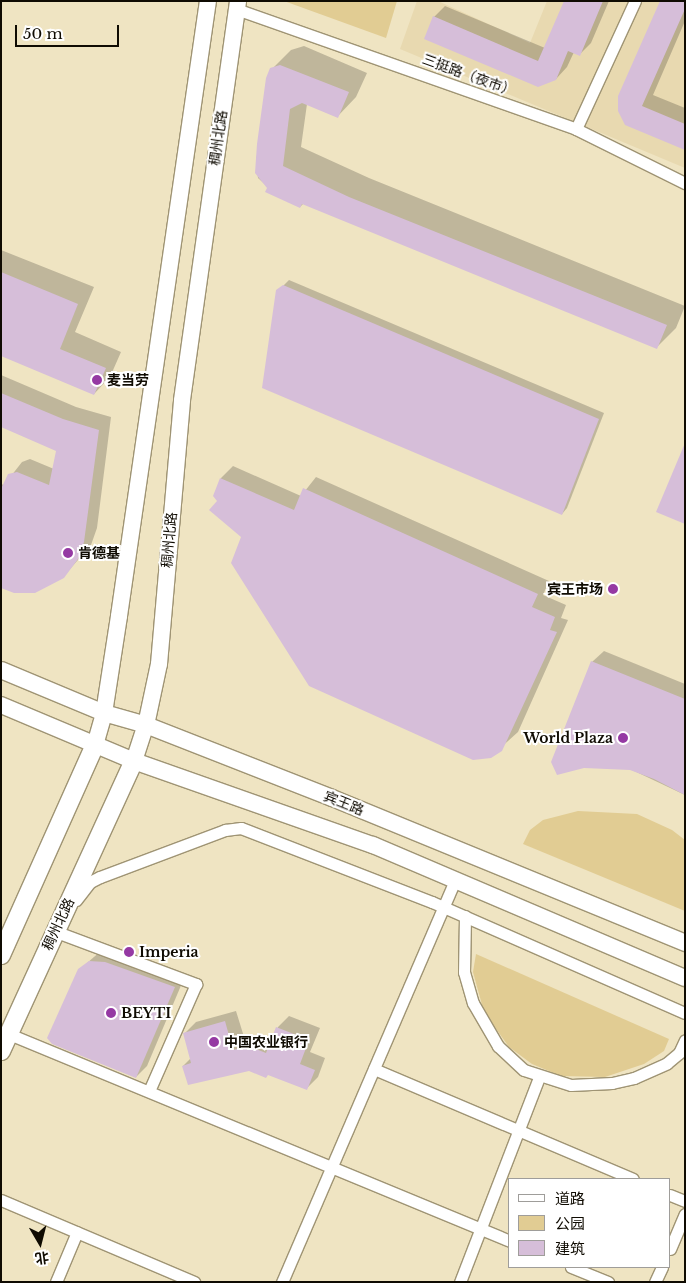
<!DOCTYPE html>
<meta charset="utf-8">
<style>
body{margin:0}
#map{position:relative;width:686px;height:1283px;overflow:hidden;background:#efe4c2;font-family:"Libre Baskerville","Noto Sans SC",serif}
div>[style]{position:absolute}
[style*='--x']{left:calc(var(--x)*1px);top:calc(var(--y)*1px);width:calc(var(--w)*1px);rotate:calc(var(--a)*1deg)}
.built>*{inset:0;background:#e8d9b0}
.green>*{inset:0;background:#e1cc93}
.shadow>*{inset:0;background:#0003}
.building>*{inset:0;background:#d6bed9}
.roads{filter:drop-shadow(1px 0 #9f9474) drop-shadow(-1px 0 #9f9474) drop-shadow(0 1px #9f9474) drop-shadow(0 -1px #9f9474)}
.minor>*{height:11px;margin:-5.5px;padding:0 5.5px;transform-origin:5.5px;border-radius:5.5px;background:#fff}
.secondary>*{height:16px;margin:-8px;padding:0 8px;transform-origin:8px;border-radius:8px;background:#fff}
.primary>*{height:18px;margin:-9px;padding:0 9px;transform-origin:9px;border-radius:9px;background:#fff}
.dots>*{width:14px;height:14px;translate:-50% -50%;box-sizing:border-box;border:2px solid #fff;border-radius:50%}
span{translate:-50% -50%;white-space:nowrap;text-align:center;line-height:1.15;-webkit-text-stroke:4px #fff;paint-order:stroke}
.street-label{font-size:14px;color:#0f0b02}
.poi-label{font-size:14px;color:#0f0b02;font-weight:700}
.left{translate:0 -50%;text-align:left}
.right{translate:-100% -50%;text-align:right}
.frame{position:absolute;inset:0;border:2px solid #0f0b02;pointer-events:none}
.legend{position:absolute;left:508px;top:1178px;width:162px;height:90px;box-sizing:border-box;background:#fff;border:1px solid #9f9d9a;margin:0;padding:6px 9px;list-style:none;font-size:15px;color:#0f0b02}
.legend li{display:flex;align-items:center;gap:10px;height:25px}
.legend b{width:25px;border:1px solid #9f9d9a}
.north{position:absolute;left:15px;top:1218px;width:50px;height:50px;-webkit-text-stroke:4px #fff;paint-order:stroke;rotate:172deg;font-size:14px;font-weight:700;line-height:20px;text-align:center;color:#0f0b02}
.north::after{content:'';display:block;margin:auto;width:18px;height:22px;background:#0f0b02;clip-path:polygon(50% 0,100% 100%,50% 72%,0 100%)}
.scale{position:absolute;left:15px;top:25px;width:104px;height:22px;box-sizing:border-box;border:2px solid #0f0b02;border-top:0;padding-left:6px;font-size:15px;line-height:18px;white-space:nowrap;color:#0f0b02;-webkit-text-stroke:4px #fff;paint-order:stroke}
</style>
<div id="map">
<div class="built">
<div style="clip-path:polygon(417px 1px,438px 1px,530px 43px,547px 1px,685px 1px,685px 168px,400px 49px)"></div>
</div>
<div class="green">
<div style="clip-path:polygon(284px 1px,397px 1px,386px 38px)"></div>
<div style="clip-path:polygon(578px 811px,637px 814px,672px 830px,685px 840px,685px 911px,523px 844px,530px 830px,543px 820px)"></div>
<div style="clip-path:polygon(476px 954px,669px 1039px,664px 1051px,644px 1064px,605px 1077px,561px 1076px,532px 1064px,509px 1047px,484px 1012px,473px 972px)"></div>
</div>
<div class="shadow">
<div style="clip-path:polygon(566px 1px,609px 1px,591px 43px,580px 54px,574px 52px,567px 67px,556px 79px,434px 17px,445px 6px,545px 48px)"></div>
<div style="clip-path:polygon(685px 1px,685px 21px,653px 95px,685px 108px,685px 149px,622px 118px)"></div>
<div style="clip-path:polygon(304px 46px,367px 73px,356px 97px,337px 117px,307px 104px,301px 147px,369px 178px,685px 306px,676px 328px,657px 347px,304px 203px,300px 207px,269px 188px,258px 178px,256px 161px,272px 69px,291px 50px)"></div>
<div style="clip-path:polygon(1px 250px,94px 287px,75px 332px,121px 352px,110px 377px,94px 394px,1px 354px)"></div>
<div style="clip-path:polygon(289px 280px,604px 413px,567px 508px,562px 514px,278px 291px)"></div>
<div style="clip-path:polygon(1px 375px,76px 407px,111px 417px,97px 528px,91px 545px,63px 577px,34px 592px,24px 593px,1px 585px,1px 484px,4px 485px,22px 462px,30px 459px,54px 469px,58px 450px,1px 426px)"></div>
<div style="clip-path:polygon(233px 466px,301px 496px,316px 477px,549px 581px,543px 595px,566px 605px,561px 618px,568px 620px,518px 732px,490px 757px,243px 536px,219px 501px,221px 478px)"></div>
<div style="clip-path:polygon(604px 651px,685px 684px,685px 795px,630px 769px,592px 662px)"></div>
<div style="clip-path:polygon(102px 950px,185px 976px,147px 1066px,136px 1077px,79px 970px)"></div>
<div style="clip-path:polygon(236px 1011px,245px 1040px,260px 1035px,272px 1040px,278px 1027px,289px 1016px,320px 1028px,310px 1052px,325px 1058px,318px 1077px,306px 1089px,269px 1074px,249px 1070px,183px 1066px,191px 1058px,185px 1033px,196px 1022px)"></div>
</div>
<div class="building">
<div style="clip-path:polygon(564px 1px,603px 1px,580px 56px,568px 51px,556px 80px,538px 87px,424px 39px,433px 16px,538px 61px)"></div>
<div style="clip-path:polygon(660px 1px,685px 1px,685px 9px,642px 106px,685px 124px,685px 150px,625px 125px,618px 111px,618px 96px)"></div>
<div style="clip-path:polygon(280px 65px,349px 92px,338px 118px,302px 103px,290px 109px,283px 166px,349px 197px,667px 325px,657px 349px,302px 204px,300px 208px,265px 192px,267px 188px,255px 173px,257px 144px,266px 78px,270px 68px)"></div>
<div style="clip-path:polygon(1px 272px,78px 304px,60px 349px,106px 368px,94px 395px,1px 356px)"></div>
<div style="clip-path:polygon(283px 285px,599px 419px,562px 515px,262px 388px,276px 290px)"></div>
<div style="clip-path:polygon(1px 393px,63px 419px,99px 430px,84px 542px,78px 559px,64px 578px,35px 593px,14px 593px,1px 588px,1px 489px,8px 474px,17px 472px,49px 485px,56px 451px,1px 427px)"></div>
<div style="clip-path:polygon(685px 443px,685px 524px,656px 512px)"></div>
<div style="clip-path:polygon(220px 478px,294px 510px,303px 488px,538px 594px,532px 607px,555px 617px,550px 630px,557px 632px,502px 751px,491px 758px,473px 760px,309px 686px,231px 563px,241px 537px,209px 510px,217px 501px,213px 496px)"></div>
<div style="clip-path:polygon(591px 661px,685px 699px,685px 795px,654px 779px,630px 770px,584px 768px,557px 775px,551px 762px)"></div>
<div style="clip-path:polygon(89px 961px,105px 962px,175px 987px,136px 1078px,52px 1044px,47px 1038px,78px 969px)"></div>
<div style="clip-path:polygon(225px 1021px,233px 1050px,248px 1046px,266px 1053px,276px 1027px,309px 1040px,300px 1064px,315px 1070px,307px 1090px,268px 1075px,266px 1078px,249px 1071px,188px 1085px,182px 1066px,191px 1063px,183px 1033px)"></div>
</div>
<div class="roads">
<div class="minor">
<div style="--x:236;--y:9;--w:361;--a:19.4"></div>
<div style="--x:576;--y:129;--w:122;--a:26.4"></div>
<div style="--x:576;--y:129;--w:141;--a:-65.3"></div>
<div style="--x:76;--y:900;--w:23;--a:-52"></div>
<div style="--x:90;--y:882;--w:11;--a:-27"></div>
<div style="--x:100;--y:877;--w:134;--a:-20.6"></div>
<div style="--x:225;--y:830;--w:16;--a:-7"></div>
<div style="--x:241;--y:828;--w:205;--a:21.2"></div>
<div style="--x:432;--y:902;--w:276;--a:23.7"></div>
<div style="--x:465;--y:916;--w:56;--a:91"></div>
<div style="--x:464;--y:972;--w:32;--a:74"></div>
<div style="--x:473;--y:1003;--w:50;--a:59.8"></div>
<div style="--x:498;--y:1046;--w:35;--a:43"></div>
<div style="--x:524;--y:1070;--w:49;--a:17.7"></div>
<div style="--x:571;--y:1085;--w:41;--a:-2.8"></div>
<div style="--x:612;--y:1083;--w:23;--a:-13"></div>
<div style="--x:634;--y:1078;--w:36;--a:-24"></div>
<div style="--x:667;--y:1063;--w:16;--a:-40"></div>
<div style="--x:679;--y:1053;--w:14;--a:-65"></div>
<div style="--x:57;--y:928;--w:4;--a:135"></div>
<div style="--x:54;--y:931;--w:152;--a:20.5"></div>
<div style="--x:196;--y:984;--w:117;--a:113.7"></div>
<div style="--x:9;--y:1034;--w:542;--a:22.45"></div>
<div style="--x:374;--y:1069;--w:281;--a:23"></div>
<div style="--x:670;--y:1195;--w:16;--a:22"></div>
<div style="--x:1;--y:1200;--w:210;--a:23"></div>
<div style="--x:670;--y:1249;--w:38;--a:-67"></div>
<div style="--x:571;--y:1267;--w:40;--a:22"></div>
<div style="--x:56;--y:1282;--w:54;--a:-67.2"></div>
<div style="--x:282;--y:1282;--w:438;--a:-66.7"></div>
<div style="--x:460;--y:1282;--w:220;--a:-68.9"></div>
<div style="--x:655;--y:1282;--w:17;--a:-65"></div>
</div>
<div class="secondary">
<div style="--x:1;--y:670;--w:112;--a:22.7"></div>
<div style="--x:104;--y:713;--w:44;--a:15.9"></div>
<div style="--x:146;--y:725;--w:200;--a:21.4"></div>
<div style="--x:332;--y:798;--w:382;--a:22.3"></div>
<div style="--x:1;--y:705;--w:144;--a:22.8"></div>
<div style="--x:134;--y:761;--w:253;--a:19.4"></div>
<div style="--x:373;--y:845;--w:339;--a:23.1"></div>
<div style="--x:95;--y:745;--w:33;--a:-74"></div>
<div style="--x:104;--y:713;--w:98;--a:-81.2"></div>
<div style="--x:119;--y:616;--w:621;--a:-81.77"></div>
<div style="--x:134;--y:761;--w:38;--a:-72"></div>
<div style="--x:146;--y:725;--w:62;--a:-78"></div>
<div style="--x:159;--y:664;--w:265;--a:-85"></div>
<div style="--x:182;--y:400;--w:403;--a:-82"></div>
</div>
<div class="primary">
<div style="--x:1;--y:955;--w:230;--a:-65.9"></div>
<div style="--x:1;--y:1051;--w:319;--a:-65.4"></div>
</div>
</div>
<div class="dots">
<div style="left:97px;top:380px;background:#9539a3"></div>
<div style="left:68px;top:553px;background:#9539a3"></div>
<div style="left:613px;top:589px;background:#9539a3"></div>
<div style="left:623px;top:738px;background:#9539a3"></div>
<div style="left:129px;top:952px;background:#9539a3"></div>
<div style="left:111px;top:1013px;background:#9539a3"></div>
<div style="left:214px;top:1042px;background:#9539a3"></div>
</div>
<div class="street-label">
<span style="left:469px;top:75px;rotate:20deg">三挺路（夜市）</span>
<span style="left:218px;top:138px;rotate:-82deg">稠州北路</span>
<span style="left:169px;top:540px;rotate:-85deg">稠州北路</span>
<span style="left:344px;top:803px;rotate:22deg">宾王路</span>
<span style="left:58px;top:924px;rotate:-65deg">稠州北路</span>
</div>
<div class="poi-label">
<span class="left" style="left:107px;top:380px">麦当劳</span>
<span class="left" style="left:78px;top:553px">肯德基</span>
<span class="right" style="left:603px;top:589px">宾王市场</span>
<span class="right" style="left:613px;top:738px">World Plaza</span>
<span class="left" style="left:139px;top:952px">Imperia</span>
<span class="left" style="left:121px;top:1013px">BEYTI</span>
<span class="left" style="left:224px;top:1042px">中国农业银行</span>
</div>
<div class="frame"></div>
<ul class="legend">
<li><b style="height:6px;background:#fff"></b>道路</li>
<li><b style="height:14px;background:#e1cc93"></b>公园</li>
<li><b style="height:14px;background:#d6bed9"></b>建筑</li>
</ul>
<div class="north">北</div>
<div class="scale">50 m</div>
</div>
